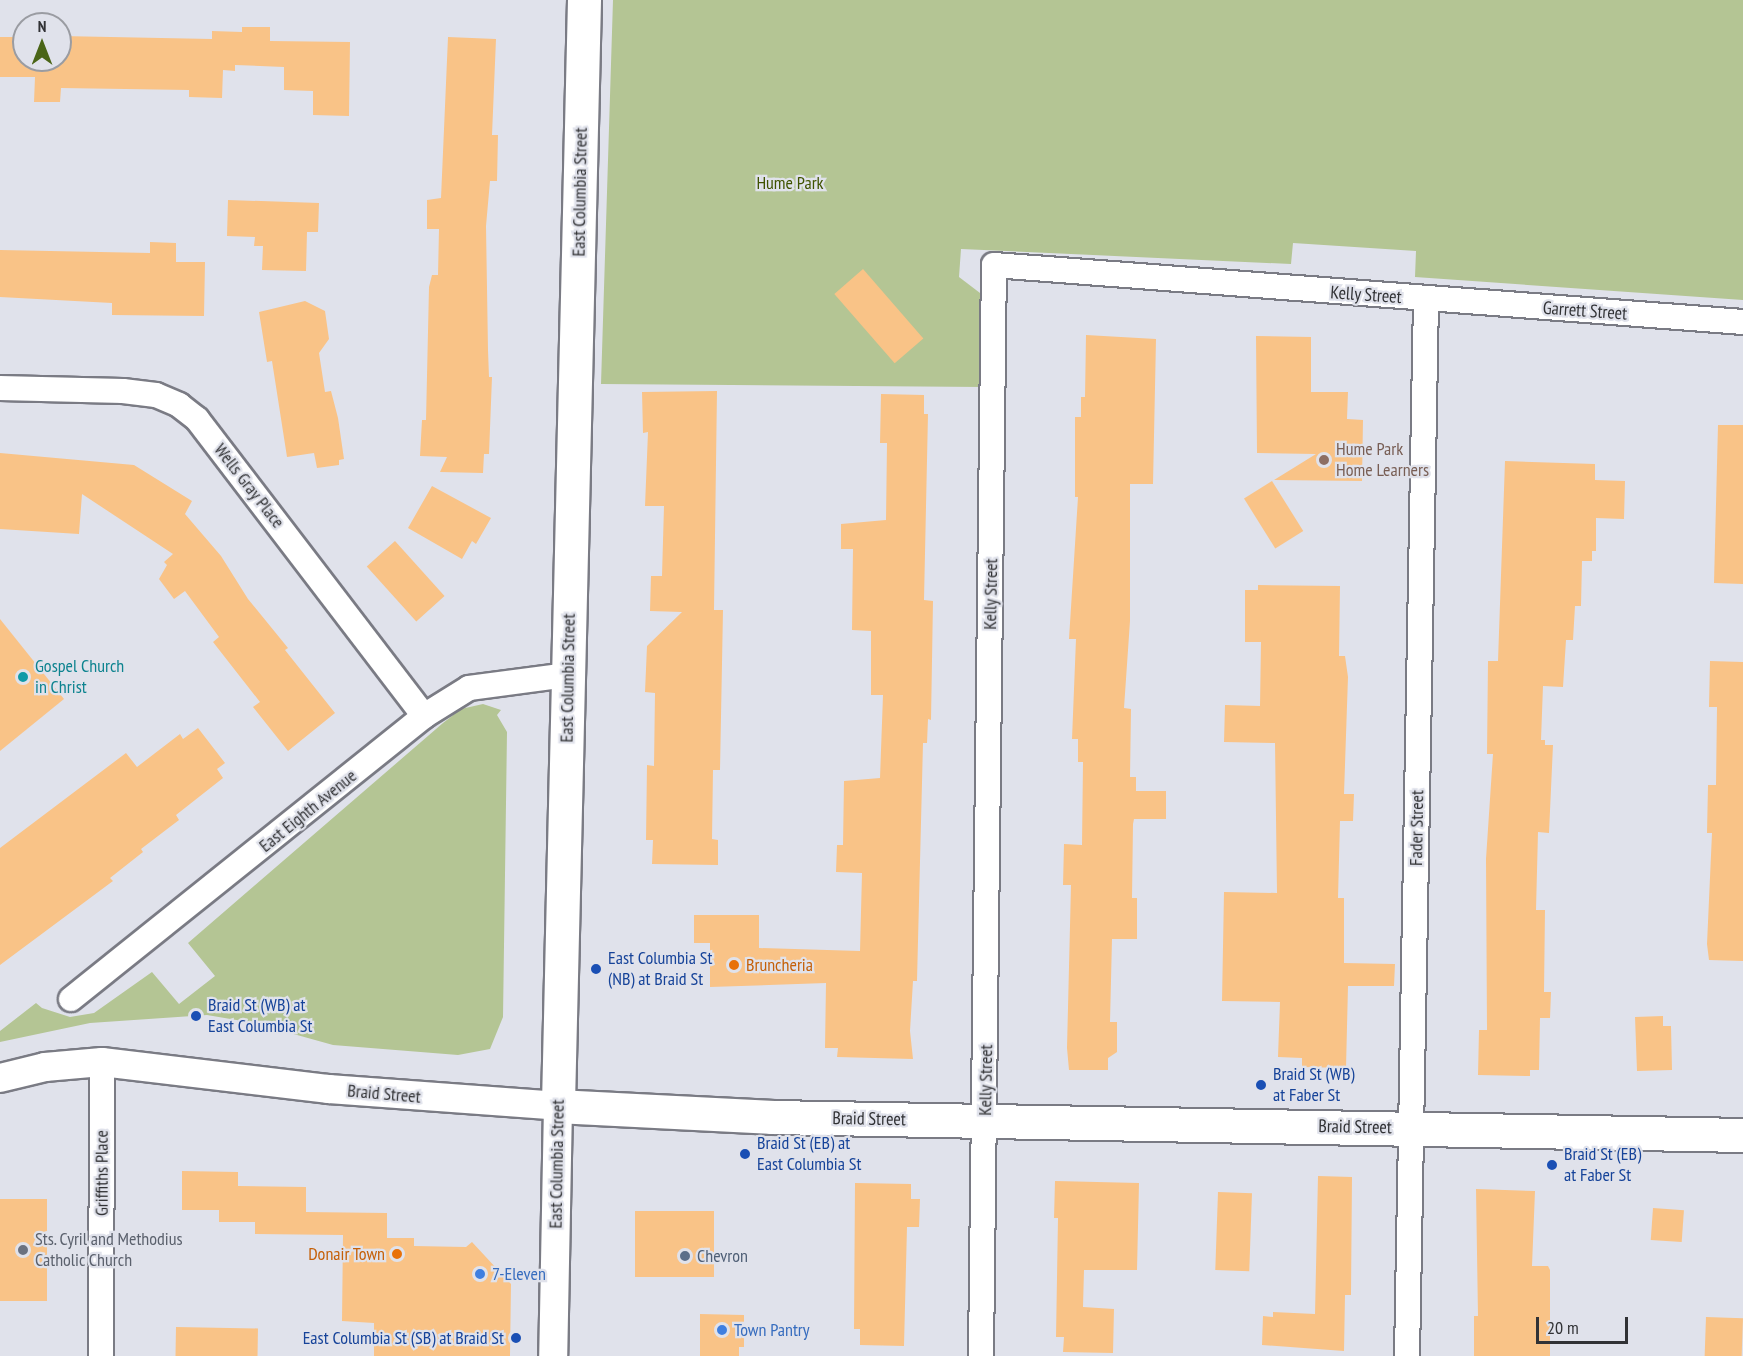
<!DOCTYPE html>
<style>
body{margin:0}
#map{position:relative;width:1743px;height:1356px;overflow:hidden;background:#e0e2eb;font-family:"PT Sans Narrow",sans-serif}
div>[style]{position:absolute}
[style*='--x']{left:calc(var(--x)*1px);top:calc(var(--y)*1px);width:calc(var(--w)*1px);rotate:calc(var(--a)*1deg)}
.green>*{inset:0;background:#b4c594}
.building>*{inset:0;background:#f9c387;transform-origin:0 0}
.roads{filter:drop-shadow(2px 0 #7a7b84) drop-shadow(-2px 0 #7a7b84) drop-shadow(0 2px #7a7b84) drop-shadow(0 -2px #7a7b84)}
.minor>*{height:24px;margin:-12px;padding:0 12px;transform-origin:12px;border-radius:12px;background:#fff}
.tertiary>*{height:28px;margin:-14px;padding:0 14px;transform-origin:14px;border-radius:14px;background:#fff}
.secondary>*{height:33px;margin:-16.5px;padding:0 16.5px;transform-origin:16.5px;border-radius:16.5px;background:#fff}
.dots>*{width:16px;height:16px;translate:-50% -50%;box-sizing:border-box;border:3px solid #e0e2eb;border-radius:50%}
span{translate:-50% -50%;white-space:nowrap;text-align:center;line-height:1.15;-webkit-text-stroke:4.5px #e0e2eb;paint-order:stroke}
.park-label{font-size:18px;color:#3f5300}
.street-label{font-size:18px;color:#313235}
.education-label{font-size:18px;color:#785e54}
.left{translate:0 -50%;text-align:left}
.culture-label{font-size:18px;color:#0d838f}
.transit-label{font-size:18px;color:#164399}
.right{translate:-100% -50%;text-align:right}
.food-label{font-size:18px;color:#c56008}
.worship-label{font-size:18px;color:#5b616d}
.service-label{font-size:18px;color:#4e5e75}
.shop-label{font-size:18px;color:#366cbe}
.north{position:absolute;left:12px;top:12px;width:60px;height:60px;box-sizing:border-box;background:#e0e2eb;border:2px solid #9a9ca2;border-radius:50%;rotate:0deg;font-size:16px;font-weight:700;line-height:24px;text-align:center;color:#313235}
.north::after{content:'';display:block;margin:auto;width:21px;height:27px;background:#4a6517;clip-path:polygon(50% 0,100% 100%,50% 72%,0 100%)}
.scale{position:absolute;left:1536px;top:1317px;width:92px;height:27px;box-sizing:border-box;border:3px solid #313235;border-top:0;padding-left:8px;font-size:18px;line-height:21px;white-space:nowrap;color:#313235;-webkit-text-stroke:4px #e0e2eb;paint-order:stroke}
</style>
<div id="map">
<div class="green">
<div style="clip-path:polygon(613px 0,1743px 0,1743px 300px,1415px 277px,1416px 251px,1293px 243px,1291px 264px,961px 249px,959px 277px,980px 293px,985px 309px,983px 387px,601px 384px)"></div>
<div style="clip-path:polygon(483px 704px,501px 710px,497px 715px,507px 732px,503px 1017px,490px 1049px,458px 1055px,333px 1045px,254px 1023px,207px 1015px,90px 1023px,0 1042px,0 1031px,36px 1003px,42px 1008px,70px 1017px,94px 1013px,152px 972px,179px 1004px,215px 976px,188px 943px,443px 723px,461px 709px)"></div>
</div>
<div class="building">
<div style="clip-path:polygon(242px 27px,270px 27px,270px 41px,350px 42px,349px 116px,313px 115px,313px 91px,284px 90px,284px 67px,235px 65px,235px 71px,223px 70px,222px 98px,189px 97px,189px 90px,61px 88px,60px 102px,34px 102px,35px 77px,0 77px,0 37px,24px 37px,24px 60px,60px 60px,60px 36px,212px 39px,212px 31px,242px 32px)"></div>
<div style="clip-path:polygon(448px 37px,496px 39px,492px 135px,498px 135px,497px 181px,490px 181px,486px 226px,488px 350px,489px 377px,492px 377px,489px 454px,484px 454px,483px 473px,440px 472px,447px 457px,420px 456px,422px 420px,426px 420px,429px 287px,432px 275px,438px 275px,439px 229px,427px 229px,427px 200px,441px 198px)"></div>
<div style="clip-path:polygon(228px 200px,319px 203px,318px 232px,307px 232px,306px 271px,262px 270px,263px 246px,254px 246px,255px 237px,227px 236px)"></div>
<div style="clip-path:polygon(150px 242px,176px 243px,176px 262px,205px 262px,204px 316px,112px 315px,112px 303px,0 297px,0 250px,150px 253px)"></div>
<div style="left:863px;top:269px;width:92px;height:38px;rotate:49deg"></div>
<div style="clip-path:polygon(305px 301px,325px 311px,329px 339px,319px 353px,325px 392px,331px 391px,338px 418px,344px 459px,339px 460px,339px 465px,317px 468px,314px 453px,287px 457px,272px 361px,267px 362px,259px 312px)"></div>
<div style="clip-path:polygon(1086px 335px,1156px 339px,1153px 484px,1130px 484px,1130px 621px,1124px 708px,1131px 709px,1130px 777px,1136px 777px,1136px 791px,1166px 791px,1166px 819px,1134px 819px,1133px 824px,1132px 898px,1137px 898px,1137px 939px,1112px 939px,1110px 1022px,1117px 1022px,1117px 1052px,1108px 1058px,1108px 1070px,1069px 1070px,1067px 1048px,1071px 885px,1063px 885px,1064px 844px,1082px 845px,1083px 762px,1078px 762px,1078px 739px,1072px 739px,1076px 639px,1069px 639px,1078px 497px,1075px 497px,1075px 417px,1081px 417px,1081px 397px,1085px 397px)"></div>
<div style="clip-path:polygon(1256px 336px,1311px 337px,1311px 392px,1348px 392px,1347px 419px,1363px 420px,1362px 481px,1274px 480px,1316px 454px,1257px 453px)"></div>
<div style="clip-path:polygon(717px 391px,714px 610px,723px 610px,720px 770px,713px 770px,712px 839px,718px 840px,718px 865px,652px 864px,653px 840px,646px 840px,647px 765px,654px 766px,655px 693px,645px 692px,647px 646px,682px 612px,650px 611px,651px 576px,662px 576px,664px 506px,645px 506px,648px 432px,643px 433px,642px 392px)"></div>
<div style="clip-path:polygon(881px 394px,924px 395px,924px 414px,928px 414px,924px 600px,933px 601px,931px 720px,928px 719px,927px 743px,923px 743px,917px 981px,913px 981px,910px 1031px,913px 1059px,837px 1057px,838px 1048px,825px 1048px,826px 983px,710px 987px,710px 943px,694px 943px,694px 915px,759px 915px,759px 948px,860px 951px,862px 873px,836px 872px,837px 845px,843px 845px,844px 781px,880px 778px,883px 695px,871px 695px,871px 631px,852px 630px,853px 549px,841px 549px,841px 524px,886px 520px,887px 443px,880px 443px)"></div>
<div style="clip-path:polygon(1718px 425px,1743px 425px,1743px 584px,1714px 583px)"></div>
<div style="clip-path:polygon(0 453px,134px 465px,192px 501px,185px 514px,221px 556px,248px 599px,288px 648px,285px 650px,335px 713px,288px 751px,253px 707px,260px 702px,213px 642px,219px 637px,185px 591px,174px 599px,159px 579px,167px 565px,164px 562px,173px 554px,82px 494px,79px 534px,0 529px)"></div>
<div style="clip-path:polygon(1505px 461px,1595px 464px,1595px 480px,1625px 481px,1624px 519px,1596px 518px,1596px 551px,1592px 551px,1592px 561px,1582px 561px,1581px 606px,1575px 606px,1573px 640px,1566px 640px,1563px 687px,1543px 686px,1541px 740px,1545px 740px,1545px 745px,1553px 745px,1549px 833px,1538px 832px,1536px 910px,1545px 910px,1544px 992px,1551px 992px,1550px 1018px,1540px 1018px,1539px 1070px,1530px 1070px,1530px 1076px,1478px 1075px,1479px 1030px,1487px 1030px,1486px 859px,1493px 754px,1487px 754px,1488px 661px,1498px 661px)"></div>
<div style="left:1272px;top:481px;width:59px;height:33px;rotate:58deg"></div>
<div style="clip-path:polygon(432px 486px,491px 518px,476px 544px,472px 541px,462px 559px,408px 528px)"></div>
<div style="left:395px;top:541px;width:74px;height:38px;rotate:48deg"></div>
<div style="clip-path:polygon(1258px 585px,1340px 586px,1339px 656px,1345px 656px,1348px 677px,1344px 794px,1354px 794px,1353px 821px,1340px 821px,1338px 898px,1344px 898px,1344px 963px,1395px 964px,1394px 986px,1348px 986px,1346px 1068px,1302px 1067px,1302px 1058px,1278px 1057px,1280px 1002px,1222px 1001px,1224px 892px,1277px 893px,1275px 743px,1224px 742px,1225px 705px,1260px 706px,1261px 642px,1245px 642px,1245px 590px,1258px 590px)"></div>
<div style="clip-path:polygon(0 619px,64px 699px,0 751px)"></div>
<div style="clip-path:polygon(1710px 661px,1743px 662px,1743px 961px,1709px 960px,1707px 944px,1712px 833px,1707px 833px,1708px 785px,1716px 785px,1717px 707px,1709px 707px)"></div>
<div style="clip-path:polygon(198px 728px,225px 763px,217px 769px,223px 778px,176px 815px,179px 820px,141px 849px,143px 852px,110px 878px,113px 881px,0 965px,0 848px,126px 753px,137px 767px,180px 734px,183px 739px)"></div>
<div style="clip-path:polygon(1663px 1016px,1663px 1026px,1671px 1026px,1672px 1070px,1637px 1071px,1635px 1017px)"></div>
<div style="clip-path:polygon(182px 1171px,238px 1172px,238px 1186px,306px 1187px,306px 1212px,387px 1213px,387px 1238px,414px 1238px,414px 1246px,466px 1247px,472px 1242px,511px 1284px,510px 1356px,374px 1356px,374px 1323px,342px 1321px,343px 1235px,255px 1234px,255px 1222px,219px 1222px,219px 1210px,182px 1210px)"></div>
<div style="clip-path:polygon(1318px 1176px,1352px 1177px,1351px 1295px,1345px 1295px,1344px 1351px,1262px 1345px,1263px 1316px,1273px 1317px,1273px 1312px,1315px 1314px)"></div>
<div style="clip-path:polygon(1055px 1181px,1139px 1183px,1137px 1270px,1084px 1270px,1083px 1307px,1114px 1309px,1113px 1353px,1063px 1352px,1064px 1337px,1056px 1337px,1058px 1218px,1054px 1218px)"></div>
<div style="clip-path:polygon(855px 1183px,911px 1184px,911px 1199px,920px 1199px,919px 1227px,907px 1227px,904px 1346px,860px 1345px,860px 1329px,854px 1329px)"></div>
<div style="clip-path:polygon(1476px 1189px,1535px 1191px,1532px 1266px,1548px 1266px,1550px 1270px,1550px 1356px,1474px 1356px,1474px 1316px,1478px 1316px)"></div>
<div style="left:1218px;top:1192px;width:34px;height:78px;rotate:2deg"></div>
<div style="left:0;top:1199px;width:47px;height:102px"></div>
<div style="left:1653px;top:1208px;width:31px;height:32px;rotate:4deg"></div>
<div style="left:635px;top:1211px;width:79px;height:66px"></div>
<div style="clip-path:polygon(700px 1314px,744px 1315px,744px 1347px,739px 1347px,739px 1356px,700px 1356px)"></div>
<div style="left:1706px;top:1317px;width:37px;height:39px;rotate:2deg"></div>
<div style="left:176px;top:1327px;width:82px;height:29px;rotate:1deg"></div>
</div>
<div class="roads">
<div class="minor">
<div style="--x:0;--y:388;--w:123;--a:1.4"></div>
<div style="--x:123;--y:391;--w:33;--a:7"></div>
<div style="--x:156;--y:395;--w:25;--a:23"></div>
<div style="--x:179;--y:405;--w:23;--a:38"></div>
<div style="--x:197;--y:419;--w:374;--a:52.6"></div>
<div style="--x:71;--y:999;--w:452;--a:-38.7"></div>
<div style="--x:424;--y:716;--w:53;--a:-31.9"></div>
<div style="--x:469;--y:688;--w:100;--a:-7.5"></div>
<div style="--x:101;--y:1356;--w:294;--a:-89.8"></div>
<div style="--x:981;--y:1356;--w:1091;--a:-89.32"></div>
<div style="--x:994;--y:265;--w:751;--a:4.35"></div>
<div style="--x:1407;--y:1356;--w:1057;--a:-88.97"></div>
</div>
<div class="tertiary">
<div style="--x:0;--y:1078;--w:46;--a:-13.7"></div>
<div style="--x:45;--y:1067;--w:57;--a:-5"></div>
<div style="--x:102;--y:1062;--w:229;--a:6.8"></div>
<div style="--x:329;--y:1089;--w:230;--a:4.2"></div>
<div style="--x:558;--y:1106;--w:250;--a:91.1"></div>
</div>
<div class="secondary">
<div style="--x:584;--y:0;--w:1106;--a:91.35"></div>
<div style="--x:558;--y:1106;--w:214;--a:2.9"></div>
<div style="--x:772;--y:1117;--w:971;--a:1.06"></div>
</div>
</div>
<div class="dots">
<div style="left:1324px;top:460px;background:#8d6e63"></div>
<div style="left:23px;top:677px;background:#0f9aa8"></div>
<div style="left:734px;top:965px;background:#e8710a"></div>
<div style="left:596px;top:969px;background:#1a4fb4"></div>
<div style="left:196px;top:1016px;background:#1a4fb4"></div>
<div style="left:1261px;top:1085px;background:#1a4fb4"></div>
<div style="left:745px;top:1154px;background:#1a4fb4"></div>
<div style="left:1552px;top:1165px;background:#1a4fb4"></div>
<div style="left:23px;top:1250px;background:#6b7280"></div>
<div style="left:397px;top:1254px;background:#e8710a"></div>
<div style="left:685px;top:1256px;background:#5c6f8a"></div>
<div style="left:480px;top:1274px;background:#3f7fe0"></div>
<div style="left:722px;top:1330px;background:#3f7fe0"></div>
<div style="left:516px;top:1338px;background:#1a4fb4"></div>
</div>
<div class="park-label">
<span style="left:790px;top:183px">Hume Park</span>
</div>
<div class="street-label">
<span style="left:580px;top:192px;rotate:-89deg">East Columbia Street</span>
<span style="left:1366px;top:295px;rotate:4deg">Kelly Street</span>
<span style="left:1585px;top:311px;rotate:4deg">Garrett Street</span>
<span style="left:249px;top:486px;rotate:52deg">Wells Gray Place</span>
<span style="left:991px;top:594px;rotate:-89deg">Kelly Street</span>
<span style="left:568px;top:678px;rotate:-89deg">East Columbia Street</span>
<span style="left:308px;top:811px;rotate:-39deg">East Eighth Avenue</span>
<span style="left:1417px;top:828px;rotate:-89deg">Fader Street</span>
<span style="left:986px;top:1080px;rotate:-89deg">Kelly Street</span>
<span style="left:384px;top:1094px;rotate:5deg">Braid Street</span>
<span style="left:869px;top:1119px;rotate:1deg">Braid Street</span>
<span style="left:1355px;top:1127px;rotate:1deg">Braid Street</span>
<span style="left:557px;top:1164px;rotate:-89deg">East Columbia Street</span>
<span style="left:102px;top:1173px;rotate:-90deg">Griffiths Place</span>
</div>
<div class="education-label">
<span class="left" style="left:1336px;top:460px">Hume Park<br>Home Learners</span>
</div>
<div class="culture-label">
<span class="left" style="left:35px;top:677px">Gospel Church<br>in Christ</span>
</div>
<div class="transit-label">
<span class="left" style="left:608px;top:969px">East Columbia St<br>(NB) at Braid St</span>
<span class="left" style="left:208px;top:1016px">Braid St (WB) at<br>East Columbia St</span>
<span class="left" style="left:1273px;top:1085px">Braid St (WB)<br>at Faber St</span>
<span class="left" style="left:757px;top:1154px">Braid St (EB) at<br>East Columbia St</span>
<span class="left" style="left:1564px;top:1165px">Braid St (EB)<br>at Faber St</span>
<span class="right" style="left:504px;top:1338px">East Columbia St (SB) at Braid St</span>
</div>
<div class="food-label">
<span class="left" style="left:746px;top:965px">Bruncheria</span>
<span class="right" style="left:385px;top:1254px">Donair Town</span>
</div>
<div class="worship-label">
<span class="left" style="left:35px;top:1250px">Sts. Cyril and Methodius<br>Catholic Church</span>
</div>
<div class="service-label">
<span class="left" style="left:697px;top:1256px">Chevron</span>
</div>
<div class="shop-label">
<span class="left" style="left:492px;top:1274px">7-Eleven</span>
<span class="left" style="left:734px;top:1330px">Town Pantry</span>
</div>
<div class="north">N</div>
<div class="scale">20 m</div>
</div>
